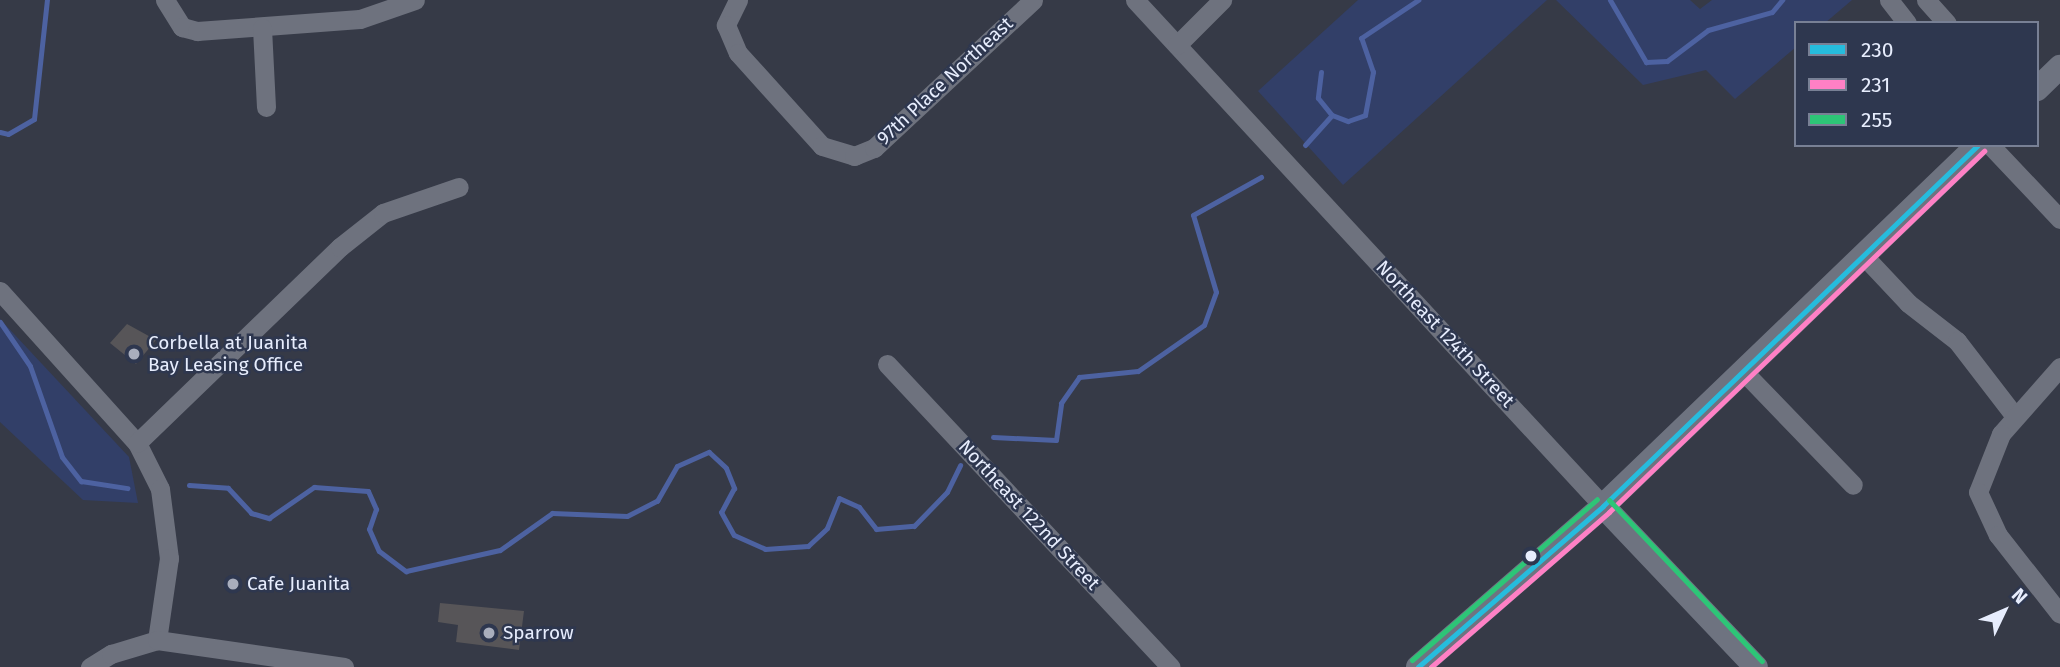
<!DOCTYPE html>
<style>
body{margin:0}
#map{position:relative;width:2060px;height:667px;overflow:hidden;background:#363a47;font-family:"Fira Sans",sans-serif}
div>[style]{position:absolute}
[style*='--x']{left:calc(var(--x)*1px);top:calc(var(--y)*1px);width:calc(var(--w)*1px);rotate:calc(var(--a)*1deg)}
.green>*{inset:0;background:#323f68}
.stream>*{height:5px;margin:-2.5px;padding:0 2.5px;transform-origin:2.5px;border-radius:2.5px;background:#4d62a1}
.building>*{inset:0;background:#575558}
.minor>*{height:19px;margin:-9.5px;padding:0 9.5px;transform-origin:9.5px;border-radius:9.5px;background:#6e727e}
.major>*{height:24px;margin:-12px;padding:0 12px;transform-origin:12px;border-radius:12px;background:#6e7380}
.bus-1>*{height:5px;margin:-2.5px;padding:0 2.5px;transform-origin:2.5px;border-radius:2.5px;background:#26bcdd}
.bus-2>*{height:5px;margin:-2.5px;padding:0 2.5px;transform-origin:2.5px;border-radius:2.5px;background:#ff80c5}
.bus-3>*{height:5px;margin:-2.5px;padding:0 2.5px;transform-origin:2.5px;border-radius:2.5px;background:#2dc577}
.dots>*{width:19px;height:19px;translate:-50% -50%;box-sizing:border-box;border:4px solid #2e374f;border-radius:50%}
span{translate:-50% -50%;white-space:nowrap;text-align:center;line-height:1.15;-webkit-text-stroke:5px #2e374f;paint-order:stroke}
.street-label{font-size:19px;color:#e7edfd}
.poi-label{font-size:19px;color:#e7edfd}
.left{translate:0 -50%;text-align:left}
.legend{position:absolute;left:1794px;top:21px;width:245px;height:126px;box-sizing:border-box;background:#2e374f;border:2px solid #788095;margin:0;padding:9px 12px;list-style:none;font-size:21px;color:#e7edfd}
.legend li{display:flex;align-items:center;gap:14px;height:35px}
.legend b{width:35px;border:2px solid #788095}
.north{position:absolute;left:1969px;top:576px;width:70px;height:70px;-webkit-text-stroke:5px #2e374f;paint-order:stroke;rotate:46deg;font-size:19px;font-weight:700;line-height:28px;text-align:center;color:#e7edfd}
.north::after{content:'';display:block;margin:auto;width:24px;height:32px;background:#e7edfd;clip-path:polygon(50% 0,100% 100%,50% 72%,0 100%)}
</style>
<div id="map">
<div class="green">
<div style="clip-path:polygon(1358px 0,1547px 0,1343px 185px,1258px 91px)"></div>
<div style="clip-path:polygon(1556px 0,1690px 0,1700px 9px,1712px 0,1852px 0,1825px 23px,1796px 23px,1796px 47px,1735px 99px,1706px 70px,1643px 85px)"></div>
<div style="clip-path:polygon(0 319px,129px 457px,138px 503px,83px 500px,0 422px)"></div>
</div>
<div class="stream">
<div style="--x:1610;--y:0;--w:72;--a:59.9"></div>
<div style="--x:1646;--y:62;--w:21;--a:-3"></div>
<div style="--x:1667;--y:61;--w:51;--a:-37.1"></div>
<div style="--x:1708;--y:30;--w:66;--a:-15.7"></div>
<div style="--x:1772;--y:12;--w:16;--a:-50"></div>
<div style="--x:1321;--y:72;--w:26;--a:97"></div>
<div style="--x:1318;--y:98;--w:22;--a:51"></div>
<div style="--x:0;--y:132;--w:8;--a:14"></div>
<div style="--x:8;--y:134;--w:30;--a:-30"></div>
<div style="--x:34;--y:119;--w:120;--a:-83.8"></div>
<div style="--x:1305;--y:145;--w:40;--a:-48"></div>
<div style="--x:1332;--y:115;--w:17;--a:21"></div>
<div style="--x:1348;--y:121;--w:18;--a:-19"></div>
<div style="--x:1365;--y:115;--w:44;--a:-79.5"></div>
<div style="--x:1373;--y:72;--w:36;--a:-109"></div>
<div style="--x:1361;--y:38;--w:69;--a:-33.7"></div>
<div style="--x:0;--y:322;--w:53;--a:55.7"></div>
<div style="--x:30;--y:366;--w:96;--a:70.6"></div>
<div style="--x:62;--y:457;--w:31;--a:52"></div>
<div style="--x:81;--y:481;--w:47;--a:8.7"></div>
<div style="--x:993;--y:437;--w:63;--a:2.7"></div>
<div style="--x:1056;--y:440;--w:37;--a:-82"></div>
<div style="--x:1061;--y:403;--w:32;--a:-55"></div>
<div style="--x:1079;--y:377;--w:59;--a:-5.8"></div>
<div style="--x:1138;--y:371;--w:80;--a:-34.9"></div>
<div style="--x:1204;--y:325;--w:35;--a:-70"></div>
<div style="--x:1216;--y:292;--w:80;--a:-106.6"></div>
<div style="--x:1193;--y:215;--w:78;--a:-29.2"></div>
<div style="--x:189;--y:485;--w:39;--a:4"></div>
<div style="--x:228;--y:488;--w:34;--a:47"></div>
<div style="--x:251;--y:513;--w:19;--a:16"></div>
<div style="--x:269;--y:518;--w:55;--a:-34.6"></div>
<div style="--x:314;--y:487;--w:54;--a:4.2"></div>
<div style="--x:368;--y:491;--w:20;--a:66"></div>
<div style="--x:376;--y:509;--w:21;--a:109"></div>
<div style="--x:369;--y:529;--w:24;--a:66"></div>
<div style="--x:379;--y:551;--w:34;--a:37"></div>
<div style="--x:406;--y:571;--w:96;--a:-12.6"></div>
<div style="--x:500;--y:550;--w:64;--a:-35.4"></div>
<div style="--x:552;--y:513;--w:75;--a:2.3"></div>
<div style="--x:627;--y:516;--w:34;--a:-27"></div>
<div style="--x:657;--y:501;--w:40;--a:-60.3"></div>
<div style="--x:677;--y:466;--w:35;--a:-24"></div>
<div style="--x:709;--y:452;--w:23;--a:43"></div>
<div style="--x:726;--y:468;--w:22;--a:68"></div>
<div style="--x:734;--y:488;--w:27;--a:118"></div>
<div style="--x:721;--y:512;--w:26;--a:61"></div>
<div style="--x:734;--y:535;--w:34;--a:24"></div>
<div style="--x:765;--y:549;--w:43;--a:-4"></div>
<div style="--x:808;--y:546;--w:26;--a:-43"></div>
<div style="--x:827;--y:528;--w:32;--a:-68"></div>
<div style="--x:839;--y:498;--w:22;--a:24"></div>
<div style="--x:859;--y:507;--w:28;--a:52"></div>
<div style="--x:876;--y:529;--w:38;--a:-5"></div>
<div style="--x:914;--y:526;--w:47;--a:-45.9"></div>
<div style="--x:947;--y:492;--w:30;--a:-64"></div>
</div>
<div class="building">
<div style="clip-path:polygon(127px 324px,156px 340px,136px 364px,110px 343px)"></div>
<div style="clip-path:polygon(440px 603px,524px 611px,519px 650px,456px 642px,458px 625px,438px 622px)"></div>
</div>
<div class="minor">
<div style="--x:165;--y:0;--w:32;--a:58"></div>
<div style="--x:182;--y:27;--w:16;--a:15"></div>
<div style="--x:197;--y:31;--w:163;--a:-4.2"></div>
<div style="--x:360;--y:19;--w:58;--a:-19.1"></div>
<div style="--x:738;--y:0;--w:28;--a:116"></div>
<div style="--x:726;--y:25;--w:30;--a:67"></div>
<div style="--x:738;--y:53;--w:125;--a:47.9"></div>
<div style="--x:822;--y:146;--w:34;--a:17"></div>
<div style="--x:854;--y:156;--w:22;--a:-22"></div>
<div style="--x:874;--y:148;--w:217;--a:-42.9"></div>
<div style="--x:1135;--y:0;--w:689;--a:47.23"></div>
<div style="--x:1889;--y:0;--w:29;--a:52"></div>
<div style="--x:1926;--y:0;--w:31;--a:48"></div>
<div style="--x:262;--y:28;--w:79;--a:87.1"></div>
<div style="--x:1177;--y:45;--w:64;--a:-45"></div>
<div style="--x:1990;--y:145;--w:102;--a:46.6"></div>
<div style="--x:1863;--y:255;--w:66;--a:46.8"></div>
<div style="--x:1908;--y:303;--w:62;--a:37.8"></div>
<div style="--x:1957;--y:341;--w:93;--a:52.4"></div>
<div style="--x:0;--y:291;--w:205;--a:48"></div>
<div style="--x:137;--y:443;--w:51;--a:63.4"></div>
<div style="--x:160;--y:489;--w:70;--a:82.6"></div>
<div style="--x:169;--y:558;--w:83;--a:98.3"></div>
<div style="--x:887;--y:364;--w:415;--a:46.9"></div>
<div style="--x:2060;--y:367;--w:89;--a:131.4"></div>
<div style="--x:2001;--y:434;--w:62;--a:111.6"></div>
<div style="--x:1978;--y:492;--w:47;--a:65.1"></div>
<div style="--x:1998;--y:535;--w:100;--a:51.9"></div>
<div style="--x:1743;--y:371;--w:158;--a:46"></div>
<div style="--x:137;--y:443;--w:282;--a:-44"></div>
<div style="--x:340;--y:247;--w:55;--a:-38.3"></div>
<div style="--x:383;--y:213;--w:80;--a:-18.9"></div>
<div style="--x:90;--y:667;--w:25;--a:-32"></div>
<div style="--x:111;--y:654;--w:48;--a:-16.9"></div>
<div style="--x:157;--y:640;--w:189;--a:8.2"></div>
</div>
<div class="major">
<div style="--x:2037;--y:89;--w:32;--a:-44"></div>
<div style="--x:1603;--y:506;--w:222;--a:46.5"></div>
<div style="--x:1418;--y:667;--w:245;--a:-41"></div>
<div style="--x:1603;--y:506;--w:521;--a:-43.91"></div>
</div>
<div class="bus-1">
<div style="--x:1418;--y:667;--w:245;--a:-41"></div>
<div style="--x:1603;--y:506;--w:521;--a:-43.91"></div>
</div>
<div class="bus-2">
<div style="--x:1431;--y:667;--w:236;--a:-41"></div>
<div style="--x:1609;--y:512;--w:521;--a:-43.91"></div>
</div>
<div class="bus-3">
<div style="--x:1609;--y:500;--w:222;--a:46.5"></div>
<div style="--x:1412;--y:660;--w:245;--a:-41"></div>
</div>
<div class="dots">
<div style="left:134px;top:354px;background:#a9aebd"></div>
<div style="left:1531px;top:556px;background:#e7edfd"></div>
<div style="left:233px;top:584px;background:#a9aebd"></div>
<div style="left:489px;top:633px;background:#a9aebd"></div>
</div>
<div class="street-label">
<span style="left:945px;top:81px;rotate:-43deg">97th Place Northeast</span>
<span style="left:1445px;top:334px;rotate:47deg">Northeast 124th Street</span>
<span style="left:1029px;top:515px;rotate:47deg">Northeast 122nd Street</span>
</div>
<div class="poi-label">
<span class="left" style="left:148px;top:354px">Corbella at Juanita<br>Bay Leasing Office</span>
<span class="left" style="left:247px;top:584px">Cafe Juanita</span>
<span class="left" style="left:503px;top:633px">Sparrow</span>
</div>
<ul class="legend">
<li><b style="height:9px;background:#26bcdd"></b>230</li>
<li><b style="height:9px;background:#ff80c5"></b>231</li>
<li><b style="height:9px;background:#2dc577"></b>255</li>
</ul>
<div class="north">N</div>
</div>
